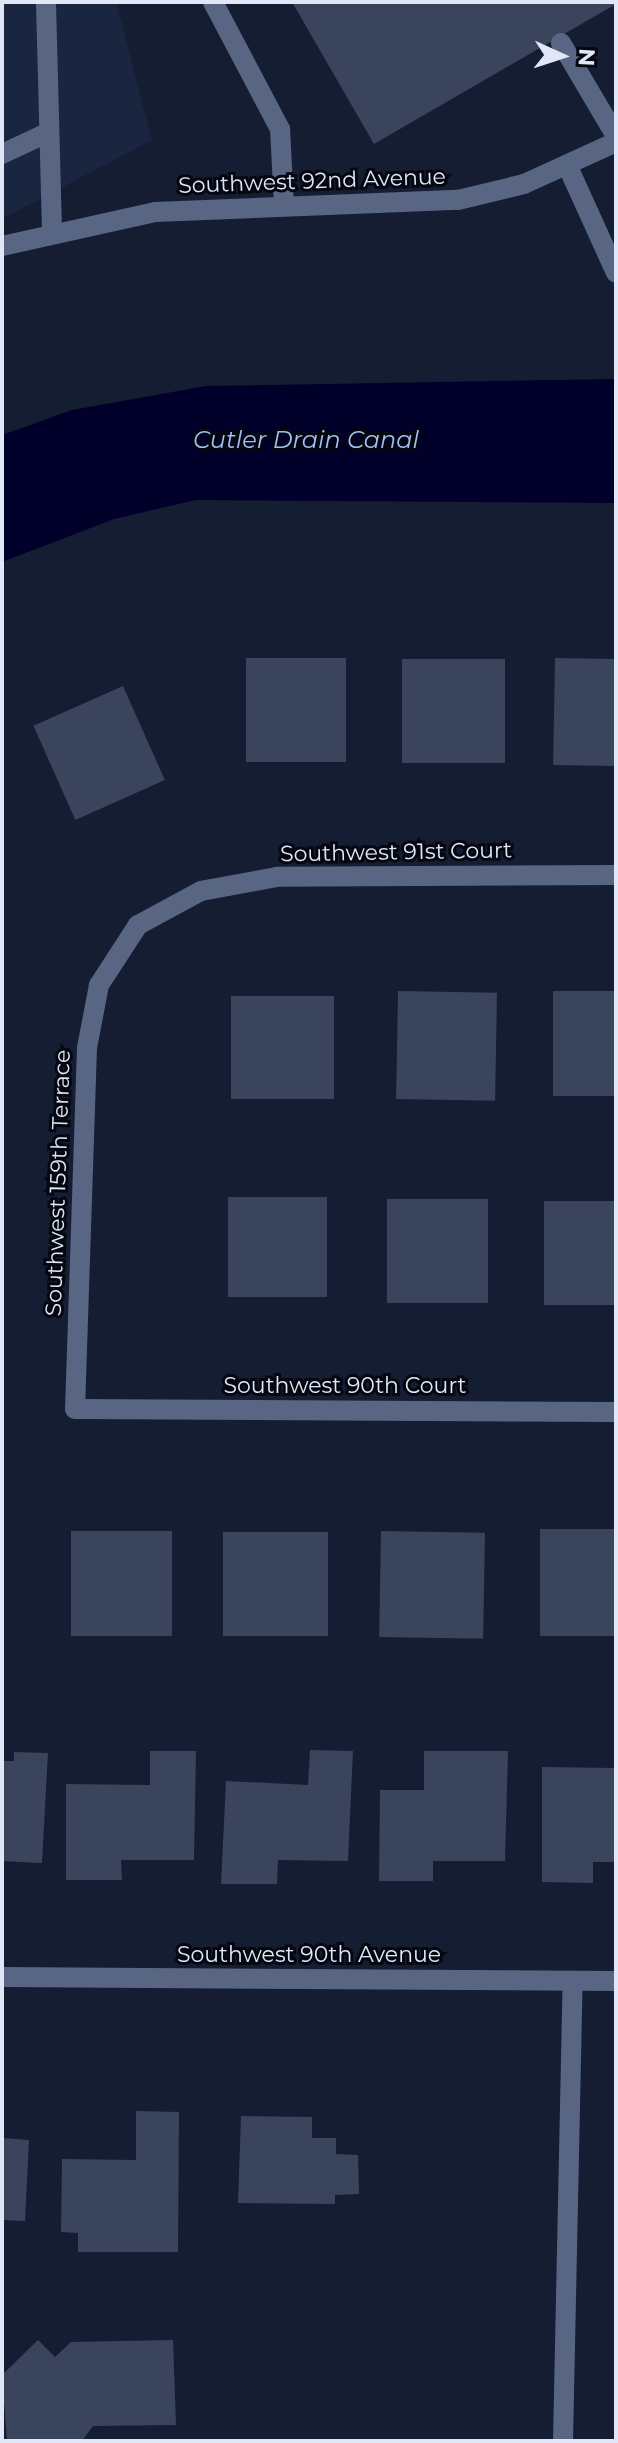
<!DOCTYPE html>
<style>
body{margin:0}
#map{position:relative;width:618px;height:2443px;overflow:hidden;background:#141d32;font-family:Montserrat,sans-serif}
div>[style]{position:absolute}
[style*='--x']{left:calc(var(--x)*1px);top:calc(var(--y)*1px);width:calc(var(--w)*1px);rotate:calc(var(--a)*1deg)}
.built>*{inset:0;background:#1a2540}
.water>*{inset:0;background:#01002b}
.building>*{inset:0;background:#3a445c;transform-origin:0 0}
.minor>*{height:20px;margin:-10px;padding:0 10px;transform-origin:10px;border-radius:10px;background:#596683}
span{translate:-50% -50%;white-space:nowrap;text-align:center;line-height:1.15;-webkit-text-stroke:6px #050710;paint-order:stroke}
.street-label{font-size:22px;color:#e1e7f6}
.water-label{font-size:24px;color:#a5bdf6;font-style:italic}
.frame{position:absolute;inset:0;border:4px solid #e1e7f6;pointer-events:none}
.north{position:absolute;left:522px;top:16px;width:80px;height:80px;-webkit-text-stroke:6px #050710;paint-order:stroke;rotate:93deg;font-size:22px;font-weight:700;line-height:32px;text-align:center;color:#e1e7f6}
.north::after{content:'';display:block;margin:auto;width:28px;height:36px;background:#e1e7f6;clip-path:polygon(50% 0,100% 100%,50% 72%,0 100%)}
</style>
<div id="map">
<div class="built">
<div style="clip-path:polygon(2px 2px,116px 2px,152px 140px,2px 219px)"></div>
</div>
<div class="water">
<div style="clip-path:polygon(616px 379px,616px 503px,196px 500px,114px 519px,2px 562px,2px 435px,72px 410px,206px 386px)"></div>
</div>
<div class="building">
<div style="clip-path:polygon(292px 2px,616px 2px,616px 4px,374px 144px)"></div>
<div style="left:246px;top:658px;width:100px;height:104px"></div>
<div style="left:555px;top:658px;width:61px;height:107px;rotate:1deg"></div>
<div style="left:402px;top:659px;width:103px;height:104px"></div>
<div style="left:123px;top:686px;width:103px;height:98px;rotate:66deg"></div>
<div style="left:398px;top:991px;width:99px;height:108px;rotate:1deg"></div>
<div style="left:553px;top:991px;width:63px;height:105px"></div>
<div style="left:231px;top:996px;width:103px;height:103px"></div>
<div style="left:228px;top:1197px;width:99px;height:100px"></div>
<div style="left:387px;top:1199px;width:101px;height:104px"></div>
<div style="left:544px;top:1201px;width:72px;height:104px"></div>
<div style="left:540px;top:1529px;width:76px;height:107px"></div>
<div style="left:172px;top:1531px;width:105px;height:101px;rotate:90deg"></div>
<div style="left:381px;top:1531px;width:104px;height:106px;rotate:1deg"></div>
<div style="left:223px;top:1532px;width:105px;height:104px"></div>
<div style="clip-path:polygon(310px 1750px,353px 1751px,348px 1861px,278px 1860px,277px 1884px,221px 1884px,226px 1781px,308px 1785px)"></div>
<div style="clip-path:polygon(150px 1751px,196px 1751px,194px 1860px,121px 1860px,122px 1880px,66px 1880px,66px 1784px,150px 1785px)"></div>
<div style="clip-path:polygon(424px 1751px,508px 1751px,505px 1861px,433px 1861px,433px 1881px,379px 1881px,380px 1790px,424px 1790px)"></div>
<div style="clip-path:polygon(14px 1752px,48px 1753px,42px 1863px,2px 1861px,2px 1761px,14px 1761px)"></div>
<div style="clip-path:polygon(542px 1767px,616px 1768px,616px 1862px,593px 1862px,593px 1883px,542px 1882px)"></div>
<div style="clip-path:polygon(136px 2111px,179px 2112px,178px 2252px,78px 2252px,78px 2233px,61px 2232px,62px 2159px,136px 2160px)"></div>
<div style="clip-path:polygon(241px 2116px,312px 2117px,312px 2138px,336px 2138px,336px 2154px,358px 2155px,359px 2194px,335px 2195px,335px 2204px,238px 2203px)"></div>
<div style="clip-path:polygon(2px 2138px,29px 2140px,25px 2221px,2px 2220px)"></div>
<div style="clip-path:polygon(38px 2340px,55px 2357px,71px 2342px,173px 2340px,176px 2425px,93px 2426px,82px 2441px,7px 2441px,2px 2375px)"></div>
</div>
<div class="minor">
<div style="--x:46;--y:2;--w:230;--a:88.5"></div>
<div style="--x:213;--y:2;--w:144;--a:62.2"></div>
<div style="--x:280;--y:129;--w:76;--a:87"></div>
<div style="--x:561;--y:43;--w:108;--a:59.4"></div>
<div style="--x:2;--y:154;--w:52;--a:-25.1"></div>
<div style="--x:568;--y:167;--w:116;--a:65.6"></div>
<div style="--x:2;--y:246;--w:157;--a:-12.5"></div>
<div style="--x:155;--y:212;--w:303;--a:-2.3"></div>
<div style="--x:458;--y:200;--w:68;--a:-13.6"></div>
<div style="--x:524;--y:184;--w:101;--a:-24.5"></div>
<div style="--x:616;--y:875;--w:339;--a:179.7"></div>
<div style="--x:277;--y:877;--w:77;--a:169.6"></div>
<div style="--x:201;--y:891;--w:72;--a:151.6"></div>
<div style="--x:138;--y:925;--w:72;--a:123"></div>
<div style="--x:99;--y:985;--w:64;--a:100.8"></div>
<div style="--x:87;--y:1048;--w:361;--a:91.9"></div>
<div style="--x:75;--y:1409;--w:541;--a:0.32"></div>
<div style="--x:2;--y:1977;--w:614;--a:0.37"></div>
<div style="--x:563;--y:2441;--w:460;--a:-88.8"></div>
</div>
<div class="street-label">
<span style="left:312px;top:181px;rotate:-2deg">Southwest 92nd Avenue</span>
<span style="left:396px;top:852px;rotate:-1deg">Southwest 91st Court</span>
<span style="left:58px;top:1183px;rotate:-88deg">Southwest 159th Terrace</span>
<span style="left:345px;top:1386px">Southwest 90th Court</span>
<span style="left:309px;top:1955px">Southwest 90th Avenue</span>
</div>
<div class="water-label">
<span style="left:306px;top:440px">Cutler Drain Canal</span>
</div>
<div class="frame"></div>
<div class="north">N</div>
</div>
